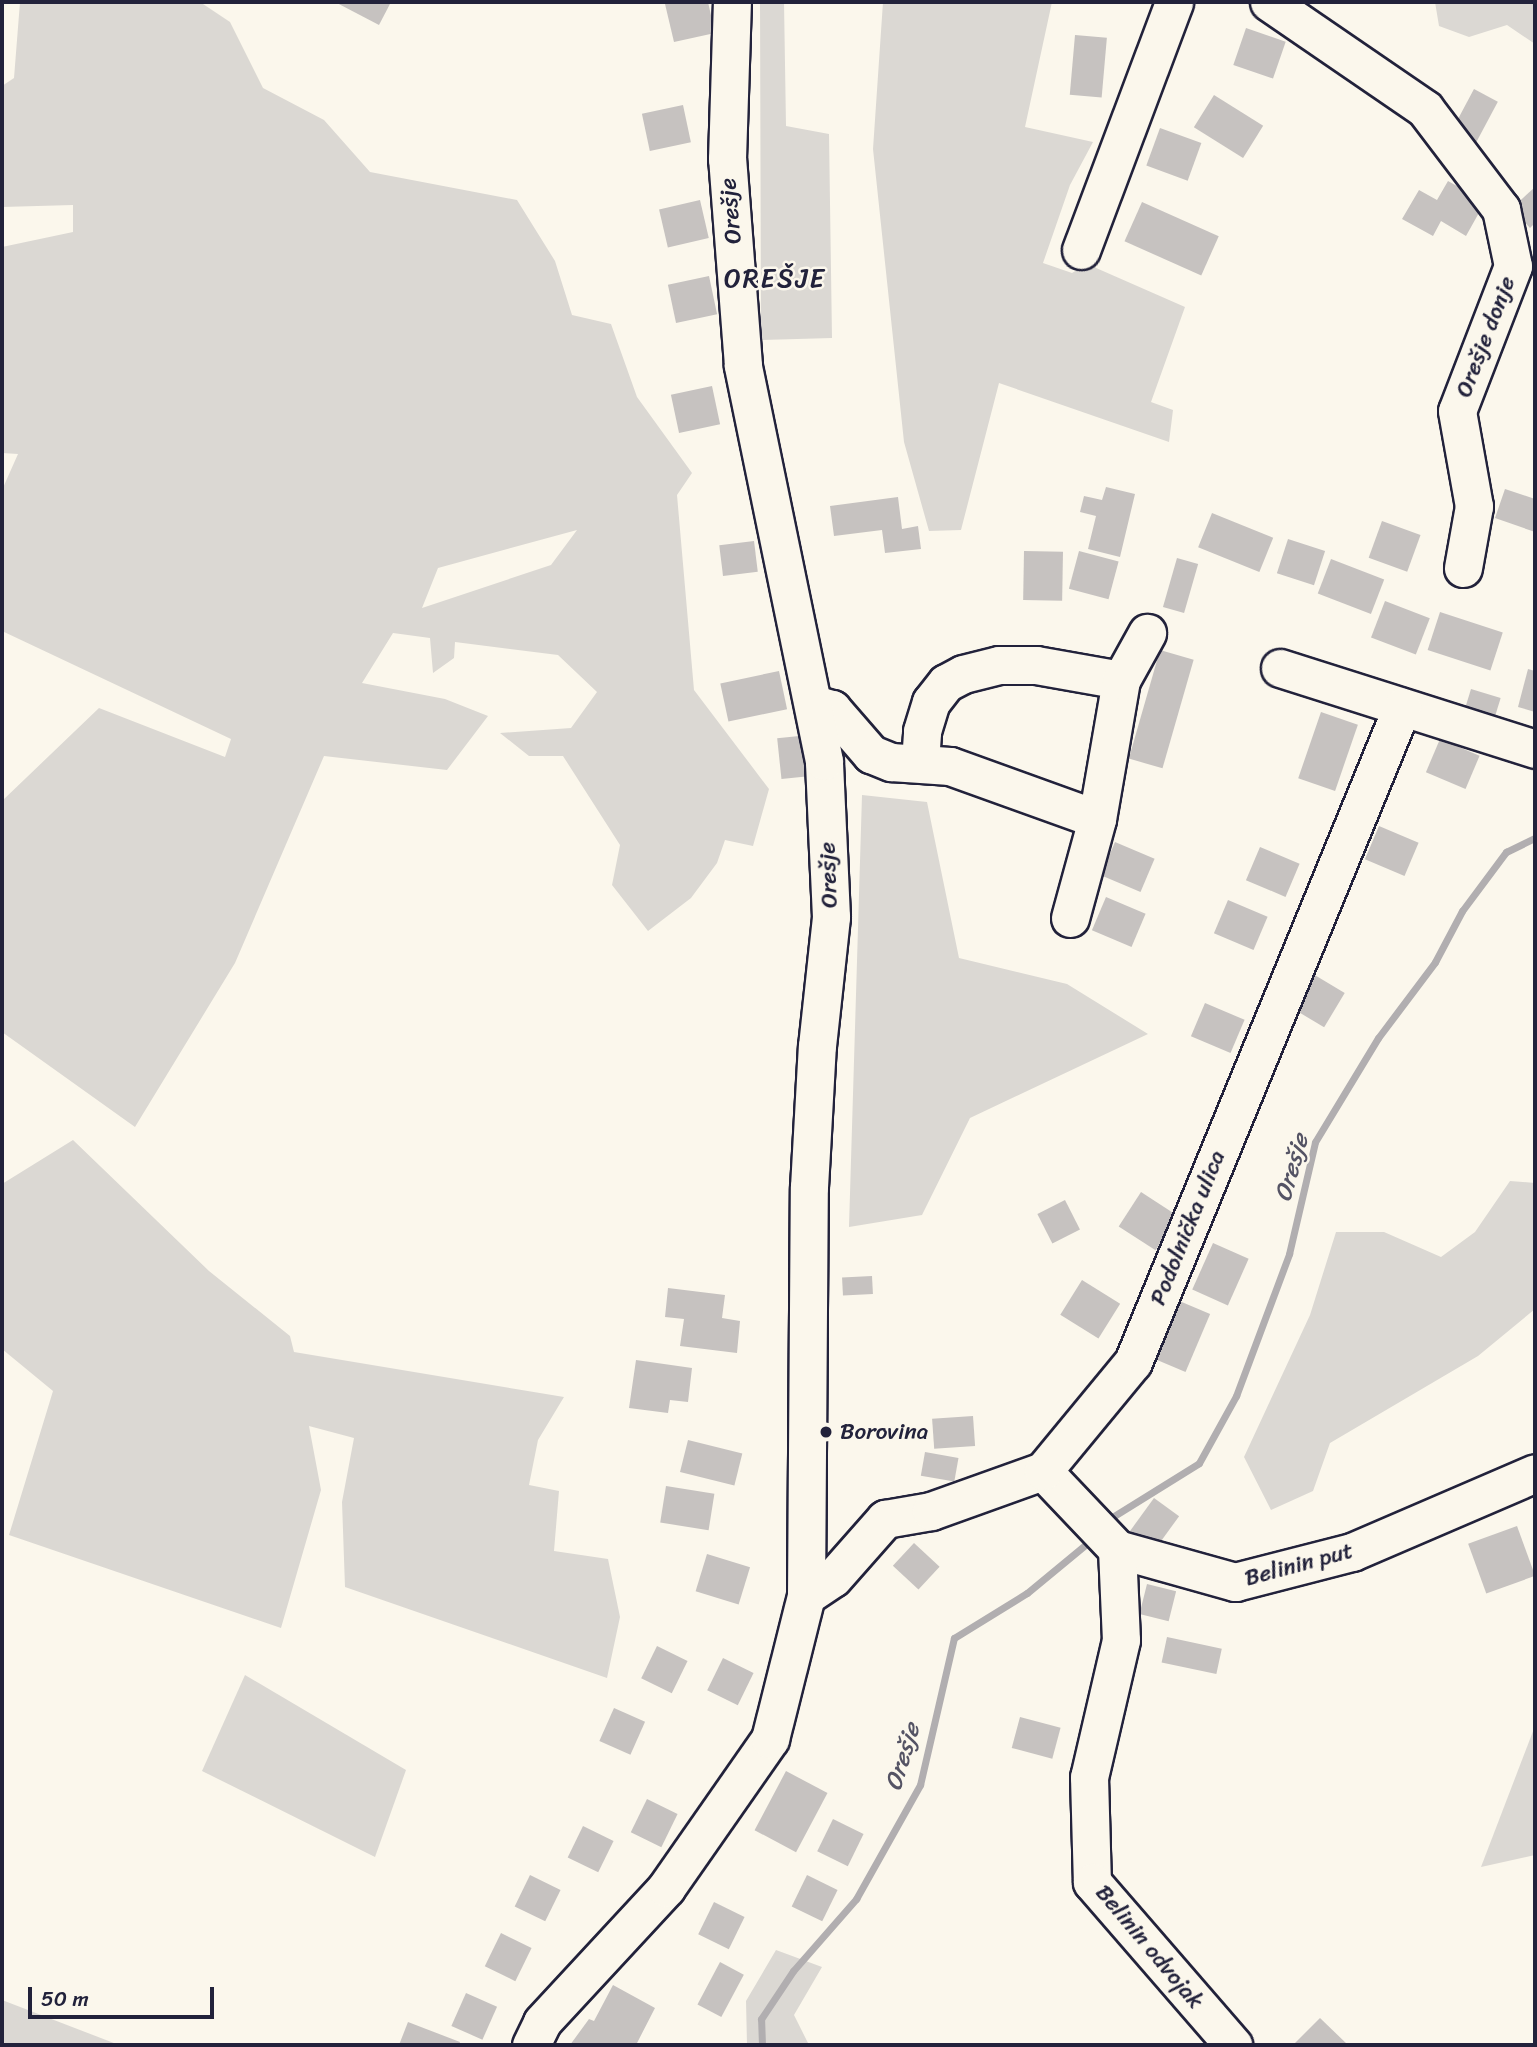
<!DOCTYPE html>
<meta charset="utf-8">
<style>
body{margin:0}
#map{position:relative;width:1537px;height:2047px;overflow:hidden;background:#fbf7ec;font-family:Sriracha,sans-serif}
div>[style]{position:absolute}
[style*='--x']{left:calc(var(--x)*1px);top:calc(var(--y)*1px);width:calc(var(--w)*1px);rotate:calc(var(--a)*1deg)}
.green>*{inset:0;background:#dbd8d3}
.stream>*{height:7px;margin:-3.5px;padding:0 3.5px;transform-origin:3.5px;border-radius:3.5px;background:#b1aeb0}
.building>*{inset:0;background:#c6c2c0;transform-origin:0 0}
.roads{filter:drop-shadow(2px 0 #22223b) drop-shadow(-2px 0 #22223b) drop-shadow(0 2px #22223b) drop-shadow(0 -2px #22223b)}
.minor>*{height:37px;margin:-18.5px;padding:0 18.5px;transform-origin:18.5px;border-radius:18.5px;background:#fbf7ec}
.dots>*{width:19px;height:19px;translate:-50% -50%;box-sizing:border-box;border:4px solid #fbf7ec;border-radius:50%}
span{translate:-50% -50%;white-space:nowrap;text-align:center;line-height:1.15;-webkit-text-stroke:5px #fbf7ec;paint-order:stroke}
.street-label{font-size:23px;color:#22223b}
.poi-label{font-size:23px;color:#22223b}
.left{translate:0 -50%;text-align:left}
.water-label{font-size:24px;color:#545364;font-style:italic}
.quarter-label{font-size:26px;color:#22223b;letter-spacing:2px}
.frame{position:absolute;inset:0;border:4px solid #22223b;pointer-events:none}
.scale{position:absolute;left:28px;top:1987px;width:186px;height:32px;box-sizing:border-box;border:4px solid #22223b;border-top:0;padding-left:9px;font-size:21px;line-height:24px;white-space:nowrap;color:#22223b;-webkit-text-stroke:5px #fbf7ec;paint-order:stroke}
</style>
<div id="map">
<div class="green">
<div style="clip-path:polygon(evenodd,20px 2px,200px 2px,230px 22px,263px 88px,324px 120px,370px 172px,517px 200px,555px 261px,572px 315px,611px 324px,637px 397px,692px 473px,677px 495px,694px 690px,769px 789px,753px 846px,725px 840px,717px 863px,691px 898px,648px 931px,612px 885px,620px 845px,563px 756px,529px 756px,500px 733px,571px 728px,597px 692px,558px 655px,455px 642px,454px 658px,433px 673px,430px 638px,393px 633px,362px 683px,445px 699px,488px 716px,447px 770px,324px 756px,235px 963px,135px 1127px,2px 1032px,2px 801px,99px 708px,225px 757px,231px 739px,2px 631px,2px 490px,18px 454px,2px 453px,2px 247px,73px 232px,73px 205px,2px 207px,2px 86px,14px 78px,20px 2px,577px 530px,551px 565px,422px 608px,438px 568px,577px 530px)"></div>
<div style="clip-path:polygon(760px 2px,784px 2px,786px 126px,829px 134px,832px 338px,761px 340px)"></div>
<div style="clip-path:polygon(883px 2px,1052px 2px,1025px 127px,1093px 142px,1070px 185px,1043px 263px,1072px 273px,1087px 264px,1185px 307px,1151px 402px,1173px 410px,1169px 442px,999px 383px,961px 530px,929px 531px,904px 442px,873px 149px)"></div>
<div style="clip-path:polygon(1435px 2px,1535px 2px,1535px 44px,1507px 25px,1469px 37px,1439px 26px)"></div>
<div style="clip-path:polygon(862px 795px,927px 802px,959px 958px,1067px 984px,1148px 1034px,970px 1118px,922px 1215px,849px 1227px)"></div>
<div style="clip-path:polygon(73px 1140px,209px 1271px,290px 1336px,294px 1352px,564px 1397px,538px 1440px,529px 1485px,559px 1491px,554px 1551px,608px 1559px,620px 1617px,607px 1678px,345px 1587px,342px 1502px,354px 1438px,309px 1426px,321px 1490px,281px 1628px,9px 1535px,53px 1391px,2px 1349px,2px 1184px)"></div>
<div style="clip-path:polygon(1510px 1181px,1535px 1183px,1535px 1309px,1478px 1356px,1330px 1443px,1313px 1491px,1271px 1510px,1244px 1457px,1310px 1315px,1336px 1232px,1384px 1232px,1441px 1257px,1475px 1232px)"></div>
<div style="clip-path:polygon(245px 1675px,406px 1770px,375px 1857px,202px 1771px)"></div>
<div style="clip-path:polygon(1535px 1726px,1535px 1855px,1481px 1867px)"></div>
<div style="clip-path:polygon(776px 1950px,822px 1967px,794px 2015px,809px 2045px,747px 2045px,746px 2001px)"></div>
<div style="clip-path:polygon(2px 2000px,119px 2045px,2px 2045px)"></div>
</div>
<div class="stream">
<div style="--x:1114;--y:1516;--w:100;--a:-31.9"></div>
<div style="--x:1199;--y:1463;--w:77;--a:-61.1"></div>
<div style="--x:1236;--y:1396;--w:152;--a:-69.5"></div>
<div style="--x:1289;--y:1254;--w:115;--a:-76.9"></div>
<div style="--x:1315;--y:1142;--w:122;--a:-58.8"></div>
<div style="--x:1378;--y:1038;--w:95;--a:-53.1"></div>
<div style="--x:1435;--y:962;--w:58;--a:-62.1"></div>
<div style="--x:1462;--y:911;--w:74;--a:-53.3"></div>
<div style="--x:1506;--y:852;--w:32;--a:-26"></div>
<div style="--x:762;--y:2045;--w:26;--a:-92"></div>
<div style="--x:761;--y:2019;--w:58;--a:-56.3"></div>
<div style="--x:793;--y:1971;--w:96;--a:-48.8"></div>
<div style="--x:856;--y:1899;--w:131;--a:-60.7"></div>
<div style="--x:920;--y:1785;--w:151;--a:-77"></div>
<div style="--x:954;--y:1638;--w:86;--a:-31.7"></div>
<div style="--x:1027;--y:1593;--w:75;--a:-39.6"></div>
</div>
<div class="building">
<div style="clip-path:polygon(335px 2px,391px 2px,379px 25px)"></div>
<div style="clip-path:polygon(677px 2px,708px 2px,715px 33px,674px 42px,665px 4px)"></div>
<div style="left:1246px;top:28px;width:42px;height:39px;rotate:19deg"></div>
<div style="left:1075px;top:35px;width:32px;height:60px;rotate:5deg"></div>
<div style="left:1474px;top:89px;width:27px;height:46px;rotate:28deg"></div>
<div style="left:1214px;top:95px;width:58px;height:38px;rotate:32deg"></div>
<div style="left:683px;top:105px;width:38px;height:42px;rotate:78deg"></div>
<div style="left:1160px;top:128px;width:44px;height:40px;rotate:20deg"></div>
<div style="clip-path:polygon(1448px 181px,1485px 202px,1466px 236px,1441px 221px,1433px 236px,1402px 219px,1419px 190px,1437px 200px)"></div>
<div style="clip-path:polygon(1535px 187px,1535px 223px,1530px 228px,1512px 208px)"></div>
<div style="left:700px;top:200px;width:39px;height:42px;rotate:77deg"></div>
<div style="left:1142px;top:202px;width:84px;height:43px;rotate:24deg"></div>
<div style="left:709px;top:276px;width:39px;height:42px;rotate:78deg"></div>
<div style="left:712px;top:386px;width:39px;height:42px;rotate:78deg"></div>
<div style="clip-path:polygon(1106px 487px,1135px 494px,1120px 557px,1088px 549px,1096px 516px,1080px 512px,1084px 496px,1102px 500px)"></div>
<div style="clip-path:polygon(1505px 489px,1535px 499px,1535px 532px,1495px 518px)"></div>
<div style="clip-path:polygon(898px 497px,902px 529px,918px 526px,921px 549px,885px 553px,882px 530px,834px 536px,830px 506px)"></div>
<div style="left:1212px;top:513px;width:66px;height:37px;rotate:22deg"></div>
<div style="left:1382px;top:521px;width:41px;height:39px;rotate:20deg"></div>
<div style="left:1288px;top:539px;width:39px;height:36px;rotate:18deg"></div>
<div style="left:754px;top:541px;width:31px;height:35px;rotate:83deg"></div>
<div style="left:1024px;top:551px;width:39px;height:49px;rotate:1deg"></div>
<div style="left:1079px;top:551px;width:41px;height:39px;rotate:15deg"></div>
<div style="left:1177px;top:558px;width:22px;height:51px;rotate:16deg"></div>
<div style="left:1331px;top:559px;width:57px;height:37px;rotate:21deg"></div>
<div style="left:1385px;top:601px;width:48px;height:39px;rotate:21deg"></div>
<div style="left:1440px;top:612px;width:66px;height:40px;rotate:18deg"></div>
<div style="left:1160px;top:650px;width:35px;height:113px;rotate:16deg"></div>
<div style="clip-path:polygon(1528px 669px,1535px 671px,1535px 712px,1518px 707px)"></div>
<div style="left:779px;top:671px;width:39px;height:60px;rotate:78deg"></div>
<div style="left:1471px;top:689px;width:31px;height:28px;rotate:17deg"></div>
<div style="left:1321px;top:712px;width:39px;height:70px;rotate:19deg"></div>
<div style="left:809px;top:735px;width:41px;height:32px;rotate:84deg"></div>
<div style="left:1440px;top:739px;width:43px;height:36px;rotate:23deg"></div>
<div style="left:1379px;top:826px;width:43px;height:36px;rotate:23deg"></div>
<div style="left:1115px;top:842px;width:43px;height:36px;rotate:23deg"></div>
<div style="left:1260px;top:847px;width:43px;height:36px;rotate:23deg"></div>
<div style="left:1106px;top:897px;width:43px;height:36px;rotate:23deg"></div>
<div style="left:1228px;top:900px;width:43px;height:36px;rotate:23deg"></div>
<div style="left:1313px;top:974px;width:37px;height:40px;rotate:31deg"></div>
<div style="left:1205px;top:1003px;width:43px;height:36px;rotate:23deg"></div>
<div style="left:1141px;top:1192px;width:44px;height:41px;rotate:33deg"></div>
<div style="left:1065px;top:1200px;width:33px;height:31px;rotate:63deg"></div>
<div style="left:1213px;top:1243px;width:39px;height:51px;rotate:24deg"></div>
<div style="left:872px;top:1276px;width:18px;height:30px;rotate:87deg"></div>
<div style="left:1082px;top:1280px;width:45px;height:41px;rotate:32deg"></div>
<div style="clip-path:polygon(668px 1288px,725px 1295px,722px 1318px,740px 1321px,737px 1353px,680px 1346px,684px 1319px,665px 1317px)"></div>
<div style="left:1177px;top:1300px;width:36px;height:63px;rotate:23deg"></div>
<div style="clip-path:polygon(636px 1360px,692px 1368px,688px 1402px,670px 1400px,668px 1413px,629px 1408px)"></div>
<div style="left:973px;top:1416px;width:30px;height:41px;rotate:86deg"></div>
<div style="left:688px;top:1440px;width:56px;height:33px;rotate:14deg"></div>
<div style="left:925px;top:1452px;width:34px;height:24px;rotate:10deg"></div>
<div style="left:666px;top:1486px;width:49px;height:37px;rotate:9deg"></div>
<div style="left:1154px;top:1498px;width:31px;height:41px;rotate:36deg"></div>
<div style="left:1517px;top:1526px;width:53px;height:52px;rotate:70deg"></div>
<div style="left:914px;top:1543px;width:35px;height:31px;rotate:43deg"></div>
<div style="left:707px;top:1554px;width:45px;height:39px;rotate:17deg"></div>
<div style="left:1147px;top:1584px;width:30px;height:31px;rotate:14deg"></div>
<div style="left:1167px;top:1637px;width:56px;height:26px;rotate:12deg"></div>
<div style="left:657px;top:1646px;width:34px;height:36px;rotate:26deg"></div>
<div style="left:723px;top:1658px;width:34px;height:36px;rotate:26deg"></div>
<div style="left:614px;top:1708px;width:34px;height:36px;rotate:24deg"></div>
<div style="left:1020px;top:1717px;width:42px;height:32px;rotate:15deg"></div>
<div style="left:786px;top:1771px;width:47px;height:67px;rotate:28deg"></div>
<div style="left:647px;top:1799px;width:34px;height:37px;rotate:26deg"></div>
<div style="left:833px;top:1819px;width:34px;height:36px;rotate:26deg"></div>
<div style="left:583px;top:1826px;width:34px;height:35px;rotate:26deg"></div>
<div style="left:530px;top:1875px;width:34px;height:35px;rotate:26deg"></div>
<div style="left:807px;top:1875px;width:34px;height:35px;rotate:26deg"></div>
<div style="left:714px;top:1902px;width:34px;height:36px;rotate:26deg"></div>
<div style="left:501px;top:1933px;width:34px;height:37px;rotate:26deg"></div>
<div style="left:720px;top:1962px;width:27px;height:48px;rotate:28deg"></div>
<div style="clip-path:polygon(613px 1985px,655px 2008px,636px 2045px,570px 2045px,589px 2019px,594px 2021px)"></div>
<div style="left:466px;top:1993px;width:34px;height:36px;rotate:24deg"></div>
<div style="clip-path:polygon(1320px 2018px,1348px 2045px,1293px 2045px)"></div>
<div style="clip-path:polygon(408px 2022px,460px 2042px,459px 2045px,399px 2045px)"></div>
</div>
<div class="roads">
<div class="minor">
<div style="--x:1269;--y:2;--w:189;--a:34.4"></div>
<div style="--x:1425;--y:109;--w:126;--a:52.8"></div>
<div style="--x:1501;--y:209;--w:58;--a:78.1"></div>
<div style="--x:1513;--y:266;--w:155;--a:111.1"></div>
<div style="--x:1457;--y:411;--w:97;--a:79.9"></div>
<div style="--x:1474;--y:506;--w:63;--a:100.1"></div>
<div style="--x:1081;--y:250;--w:265;--a:-69.4"></div>
<div style="--x:1280;--y:668;--w:268;--a:17.6"></div>
<div style="--x:814;--y:704;--w:19;--a:16"></div>
<div style="--x:832;--y:709;--w:60;--a:49.1"></div>
<div style="--x:871;--y:754;--w:22;--a:22"></div>
<div style="--x:891;--y:762;--w:59;--a:3.9"></div>
<div style="--x:950;--y:766;--w:156;--a:19.8"></div>
<div style="--x:920;--y:762;--w:31;--a:-86"></div>
<div style="--x:922;--y:731;--w:30;--a:-73"></div>
<div style="--x:931;--y:702;--w:24;--a:-52"></div>
<div style="--x:946;--y:683;--w:19;--a:-28"></div>
<div style="--x:963;--y:674;--w:37;--a:-14"></div>
<div style="--x:999;--y:665;--w:37;--a:0"></div>
<div style="--x:1036;--y:665;--w:86;--a:10"></div>
<div style="--x:1070;--y:918;--w:103;--a:-74.7"></div>
<div style="--x:1097;--y:819;--w:141;--a:-80.2"></div>
<div style="--x:1121;--y:680;--w:54;--a:-61"></div>
<div style="--x:1043;--y:1471;--w:108;--a:46.5"></div>
<div style="--x:1117;--y:1549;--w:123;--a:15.6"></div>
<div style="--x:1235;--y:1582;--w:121;--a:-14.4"></div>
<div style="--x:1352;--y:1552;--w:199;--a:-23.3"></div>
<div style="--x:1117;--y:1549;--w:91;--a:87.5"></div>
<div style="--x:1121;--y:1640;--w:141;--a:103.1"></div>
<div style="--x:1089;--y:1777;--w:105;--a:88.4"></div>
<div style="--x:1092;--y:1882;--w:216;--a:49.1"></div>
<div style="--x:806;--y:1596;--w:32;--a:-34"></div>
<div style="--x:833;--y:1578;--w:79;--a:-48.6"></div>
<div style="--x:885;--y:1519;--w:47;--a:-9.9"></div>
<div style="--x:931;--y:1511;--w:119;--a:-19.7"></div>
<div style="--x:1043;--y:1471;--w:141;--a:-50.5"></div>
<div style="--x:1133;--y:1362;--w:708;--a:-67.67"></div>
<div style="--x:531;--y:2045;--w:25;--a:-64"></div>
<div style="--x:542;--y:2022;--w:183;--a:-47.2"></div>
<div style="--x:666;--y:1888;--w:182;--a:-55.1"></div>
<div style="--x:770;--y:1739;--w:147;--a:-75.9"></div>
<div style="--x:806;--y:1596;--w:409;--a:-89.6"></div>
<div style="--x:809;--y:1187;--w:141;--a:-86.8"></div>
<div style="--x:817;--y:1046;--w:130;--a:-83.8"></div>
<div style="--x:831;--y:917;--w:156;--a:-92.6"></div>
<div style="--x:824;--y:761;--w:404;--a:-101.6"></div>
<div style="--x:743;--y:365;--w:207;--a:-94.4"></div>
<div style="--x:727;--y:159;--w:157;--a:-88.2"></div>
</div>
</div>
<div class="dots">
<div style="left:826px;top:1432px;background:#22223b"></div>
</div>
<div class="street-label">
<span style="left:731px;top:211px;rotate:-95deg">Orešje</span>
<span style="left:1486px;top:337px;rotate:-69deg">Orešje donje</span>
<span style="left:829px;top:875px;rotate:-92deg">Orešje</span>
<span style="left:1188px;top:1228px;rotate:-68deg">Podolnička ulica</span>
<span style="left:1299px;top:1565px;rotate:-15deg">Belinin put</span>
<span style="left:1149px;top:1947px;rotate:50deg">Belinin odvojak</span>
</div>
<div class="poi-label">
<span class="left" style="left:840px;top:1432px">Borovina</span>
</div>
<div class="water-label">
<span style="left:1292px;top:1168px;rotate:-74deg">Orešje</span>
<span style="left:903px;top:1757px;rotate:-73deg">Orešje</span>
</div>
<div class="quarter-label">
<span style="left:775px;top:279px">OREŠJE</span>
</div>
<div class="frame"></div>
<div class="scale">50 m</div>
</div>
